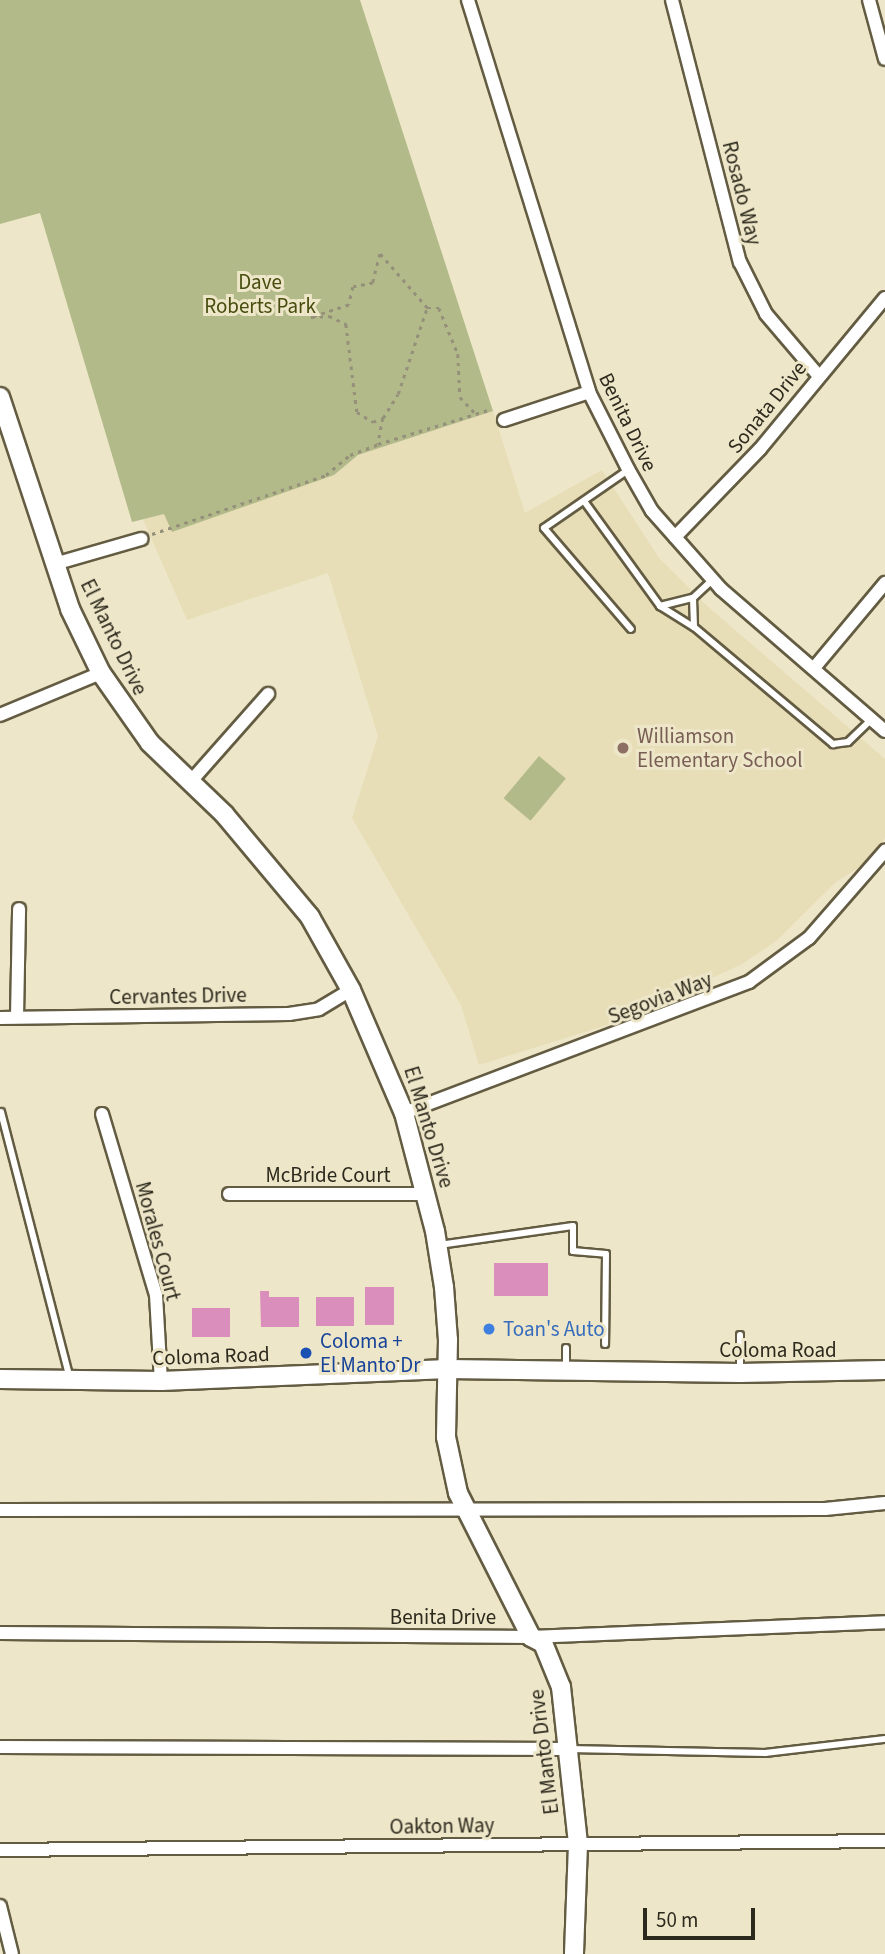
<!DOCTYPE html>
<style>
body{margin:0}
#map{position:relative;width:885px;height:1954px;overflow:hidden;background:#eee6c8;font-family:"Source Sans 3",sans-serif}
div>[style]{position:absolute}
[style*='--x']{left:calc(var(--x)*1px);top:calc(var(--y)*1px);width:calc(var(--w)*1px);rotate:calc(var(--a)*1deg)}
.built>*{inset:0;background:#e7ddb7}
.green>*{inset:0;background:#b2ba89;transform-origin:0 0}
.building>*{inset:0;background:#da8ebb;transform-origin:0 0}
.path>*{height:2.5px;margin-top:-1.25px;transform-origin:0;background:repeating-linear-gradient(90deg,#95907a 0 3.5px,transparent 0 8.5px)}
.roads{filter:drop-shadow(2px 0 #635c42) drop-shadow(-2px 0 #635c42) drop-shadow(0 2px #635c42) drop-shadow(0 -2px #635c42)}
.lane>*{height:6px;margin:-3px;padding:0 3px;transform-origin:3px;border-radius:3px;background:#fff}
.street>*{height:12px;margin:-6px;padding:0 6px;transform-origin:6px;border-radius:6px;background:#fff}
.secondary>*{height:18px;margin:-9px;padding:0 9px;transform-origin:9px;border-radius:9px;background:#fff}
.dots>*{width:19px;height:19px;translate:-50% -50%;box-sizing:border-box;border:4px solid #eee6c8;border-radius:50%}
span{translate:-50% -50%;white-space:nowrap;text-align:center;line-height:1.15;-webkit-text-stroke:6px #eee6c8;paint-order:stroke}
.street-label{font-size:21px;color:#2c291d}
.park-label{font-size:21px;color:#474e0f}
.education-label{font-size:21px;color:#785e54}
.left{translate:0 -50%;text-align:left}
.shop-label{font-size:21px;color:#366cbe}
.transit-label{font-size:21px;color:#164399}
.scale{position:absolute;left:643px;top:1908px;width:112px;height:32px;box-sizing:border-box;border:4px solid #2c291d;border-top:0;padding-left:9px;font-size:21px;line-height:24px;white-space:nowrap;color:#2c291d;-webkit-text-stroke:5px #eee6c8;paint-order:stroke}
</style>
<div id="map">
<div class="built">
<div style="clip-path:polygon(493px 411px,525px 513px,602px 470px,659px 558px,705px 604px,885px 759px,885px 838px,862px 866px,837px 881px,775px 942px,742px 964px,620px 1021px,479px 1065px,461px 1005px,352px 818px,378px 736px,328px 573px,187px 620px,143px 519px,334px 475px,358px 455px)"></div>
</div>
<div class="green">
<div style="clip-path:polygon(0 0,360px 0,493px 411px,358px 455px,334px 475px,172px 532px,164px 514px,132px 522px,40px 213px,0 224px)"></div>
<div style="left:539px;top:756px;width:35px;height:55px;rotate:40deg"></div>
</div>
<div class="building">
<div style="left:494px;top:1263px;width:54px;height:33px"></div>
<div style="left:365px;top:1287px;width:29px;height:38px"></div>
<div style="clip-path:polygon(260px 1291px,269px 1291px,269px 1297px,299px 1297px,299px 1327px,261px 1327px)"></div>
<div style="left:316px;top:1297px;width:38px;height:29px"></div>
<div style="left:192px;top:1308px;width:38px;height:29px"></div>
</div>
<div class="path">
<div style="--x:427;--y:308;--w:12;--a:0"></div>
<div style="--x:439;--y:308;--w:50;--a:67.6"></div>
<div style="--x:458;--y:354;--w:43;--a:87.3"></div>
<div style="--x:460;--y:397;--w:22;--a:47"></div>
<div style="--x:383;--y:418;--w:28;--a:-58"></div>
<div style="--x:398;--y:394;--w:91;--a:-71.4"></div>
<div style="--x:427;--y:308;--w:72;--a:-131"></div>
<div style="--x:380;--y:254;--w:30;--a:104"></div>
<div style="--x:373;--y:283;--w:20;--a:169"></div>
<div style="--x:353;--y:287;--w:18;--a:103"></div>
<div style="--x:349;--y:305;--w:40;--a:162"></div>
<div style="--x:311;--y:317;--w:18;--a:-3"></div>
<div style="--x:329;--y:316;--w:19;--a:25"></div>
<div style="--x:346;--y:324;--w:89;--a:82.9"></div>
<div style="--x:357;--y:412;--w:19;--a:32"></div>
<div style="--x:373;--y:422;--w:11;--a:-22"></div>
<div style="--x:383;--y:418;--w:26;--a:101"></div>
<div style="--x:378;--y:444;--w:119;--a:-17.1"></div>
<div style="--x:152;--y:534;--w:184;--a:-18.7"></div>
<div style="--x:326;--y:475;--w:31;--a:-40"></div>
<div style="--x:350;--y:455;--w:30;--a:-21"></div>
</div>
<div class="roads">
<div class="lane">
<div style="--x:628;--y:470;--w:102;--a:145.4"></div>
<div style="--x:544;--y:528;--w:133;--a:49.3"></div>
<div style="--x:584;--y:501;--w:130;--a:54.1"></div>
<div style="--x:660;--y:606;--w:40;--a:32"></div>
<div style="--x:694;--y:627;--w:182;--a:40.1"></div>
<div style="--x:833;--y:744;--w:15;--a:-8"></div>
<div style="--x:848;--y:742;--w:33;--a:-44"></div>
<div style="--x:693;--y:598;--w:29;--a:88"></div>
<div style="--x:660;--y:606;--w:34;--a:-14"></div>
<div style="--x:693;--y:598;--w:26;--a:-43"></div>
<div style="--x:1;--y:1112;--w:275;--a:75.5"></div>
<div style="--x:439;--y:1245;--w:135;--a:-8.1"></div>
<div style="--x:573;--y:1226;--w:25;--a:90"></div>
<div style="--x:573;--y:1251;--w:33;--a:5"></div>
<div style="--x:606;--y:1254;--w:90;--a:90.6"></div>
<div style="--x:740;--y:1335;--w:36;--a:90"></div>
<div style="--x:566;--y:1368;--w:20;--a:-90"></div>
<div style="--x:569;--y:1749;--w:196;--a:1.2"></div>
<div style="--x:765;--y:1753;--w:121;--a:-6.7"></div>
</div>
<div class="street">
<div style="--x:468;--y:0;--w:410;--a:72.8"></div>
<div style="--x:589;--y:392;--w:86;--a:63.1"></div>
<div style="--x:628;--y:469;--w:48;--a:60.3"></div>
<div style="--x:652;--y:511;--w:104;--a:48.5"></div>
<div style="--x:721;--y:589;--w:217;--a:40.9"></div>
<div style="--x:672;--y:0;--w:271;--a:75.5"></div>
<div style="--x:740;--y:262;--w:58;--a:63.4"></div>
<div style="--x:766;--y:314;--w:80;--a:49.6"></div>
<div style="--x:869;--y:0;--w:61;--a:74.8"></div>
<div style="--x:504;--y:420;--w:89;--a:-18.2"></div>
<div style="--x:675;--y:537;--w:122;--a:-46"></div>
<div style="--x:760;--y:449;--w:196;--a:-50.4"></div>
<div style="--x:54;--y:564;--w:91;--a:-16"></div>
<div style="--x:814;--y:668;--w:111;--a:-50.1"></div>
<div style="--x:0;--y:715;--w:109;--a:-22.6"></div>
<div style="--x:192;--y:780;--w:115;--a:-48.5"></div>
<div style="--x:17;--y:1017;--w:108;--a:-88.9"></div>
<div style="--x:0;--y:1018;--w:289;--a:-0.8"></div>
<div style="--x:289;--y:1014;--w:30;--a:-9"></div>
<div style="--x:319;--y:1009;--w:37;--a:-31"></div>
<div style="--x:404;--y:1113;--w:369;--a:-20.8"></div>
<div style="--x:749;--y:982;--w:74;--a:-36.3"></div>
<div style="--x:809;--y:938;--w:116;--a:-48.9"></div>
<div style="--x:102;--y:1114;--w:189;--a:73.4"></div>
<div style="--x:156;--y:1295;--w:86;--a:86.7"></div>
<div style="--x:229;--y:1194;--w:198;--a:0"></div>
<div style="--x:0;--y:1510;--w:825;--a:-0.07"></div>
<div style="--x:825;--y:1509;--w:60;--a:-5.7"></div>
<div style="--x:0;--y:1633;--w:531;--a:0.43"></div>
<div style="--x:531;--y:1637;--w:354;--a:-2.4"></div>
<div style="--x:0;--y:1747;--w:568;--a:0.2"></div>
<div style="--x:0;--y:1850;--w:885;--a:-0.58"></div>
<div style="--x:0;--y:1906;--w:49;--a:76"></div>
</div>
<div class="secondary">
<div style="--x:0;--y:397;--w:223;--a:71.7"></div>
<div style="--x:70;--y:609;--w:71;--a:64.2"></div>
<div style="--x:101;--y:673;--w:85;--a:55"></div>
<div style="--x:150;--y:743;--w:103;--a:43.8"></div>
<div style="--x:224;--y:814;--w:134;--a:50.1"></div>
<div style="--x:310;--y:917;--w:84;--a:60.7"></div>
<div style="--x:351;--y:990;--w:134;--a:66.7"></div>
<div style="--x:404;--y:1113;--w:122;--a:75.3"></div>
<div style="--x:435;--y:1231;--w:57;--a:80.9"></div>
<div style="--x:444;--y:1287;--w:53;--a:85.7"></div>
<div style="--x:448;--y:1340;--w:97;--a:91.2"></div>
<div style="--x:446;--y:1437;--w:57;--a:77.9"></div>
<div style="--x:458;--y:1493;--w:161;--a:63.1"></div>
<div style="--x:531;--y:1637;--w:13;--a:27"></div>
<div style="--x:543;--y:1643;--w:48;--a:67.8"></div>
<div style="--x:561;--y:1687;--w:158;--a:83.8"></div>
<div style="--x:578;--y:1844;--w:110;--a:92.1"></div>
<div style="--x:0;--y:1379;--w:161;--a:0.7"></div>
<div style="--x:161;--y:1381;--w:287;--a:-2.4"></div>
<div style="--x:448;--y:1369;--w:292;--a:0.8"></div>
<div style="--x:740;--y:1373;--w:145;--a:-1.2"></div>
</div>
</div>
<div class="dots">
<div style="left:623px;top:748px;background:#8d6e63"></div>
<div style="left:489px;top:1329px;background:#3f7fe0"></div>
<div style="left:306px;top:1353px;background:#1a4fb4"></div>
</div>
<div class="street-label">
<span style="left:742px;top:193px;rotate:76deg">Rosado Way</span>
<span style="left:767px;top:407px;rotate:-51deg">Sonata Drive</span>
<span style="left:628px;top:422px;rotate:64deg">Benita Drive</span>
<span style="left:114px;top:637px;rotate:64deg">El Manto Drive</span>
<span style="left:178px;top:996px;rotate:-1deg">Cervantes Drive</span>
<span style="left:660px;top:998px;rotate:-21deg">Segovia Way</span>
<span style="left:429px;top:1127px;rotate:73deg">El Manto Drive</span>
<span style="left:328px;top:1175px">McBride Court</span>
<span style="left:158px;top:1241px;rotate:75deg">Morales Court</span>
<span style="left:778px;top:1350px">Coloma Road</span>
<span style="left:211px;top:1356px;rotate:-2deg">Coloma Road</span>
<span style="left:443px;top:1617px">Benita Drive</span>
<span style="left:544px;top:1752px;rotate:-97deg">El Manto Drive</span>
<span style="left:442px;top:1826px;rotate:-1deg">Oakton Way</span>
</div>
<div class="park-label">
<span style="left:260px;top:294px">Dave<br>Roberts Park</span>
</div>
<div class="education-label">
<span class="left" style="left:637px;top:748px">Williamson<br>Elementary School</span>
</div>
<div class="shop-label">
<span class="left" style="left:503px;top:1329px">Toan's Auto</span>
</div>
<div class="transit-label">
<span class="left" style="left:320px;top:1353px">Coloma +<br>El Manto Dr</span>
</div>
<div class="scale">50 m</div>
</div>
